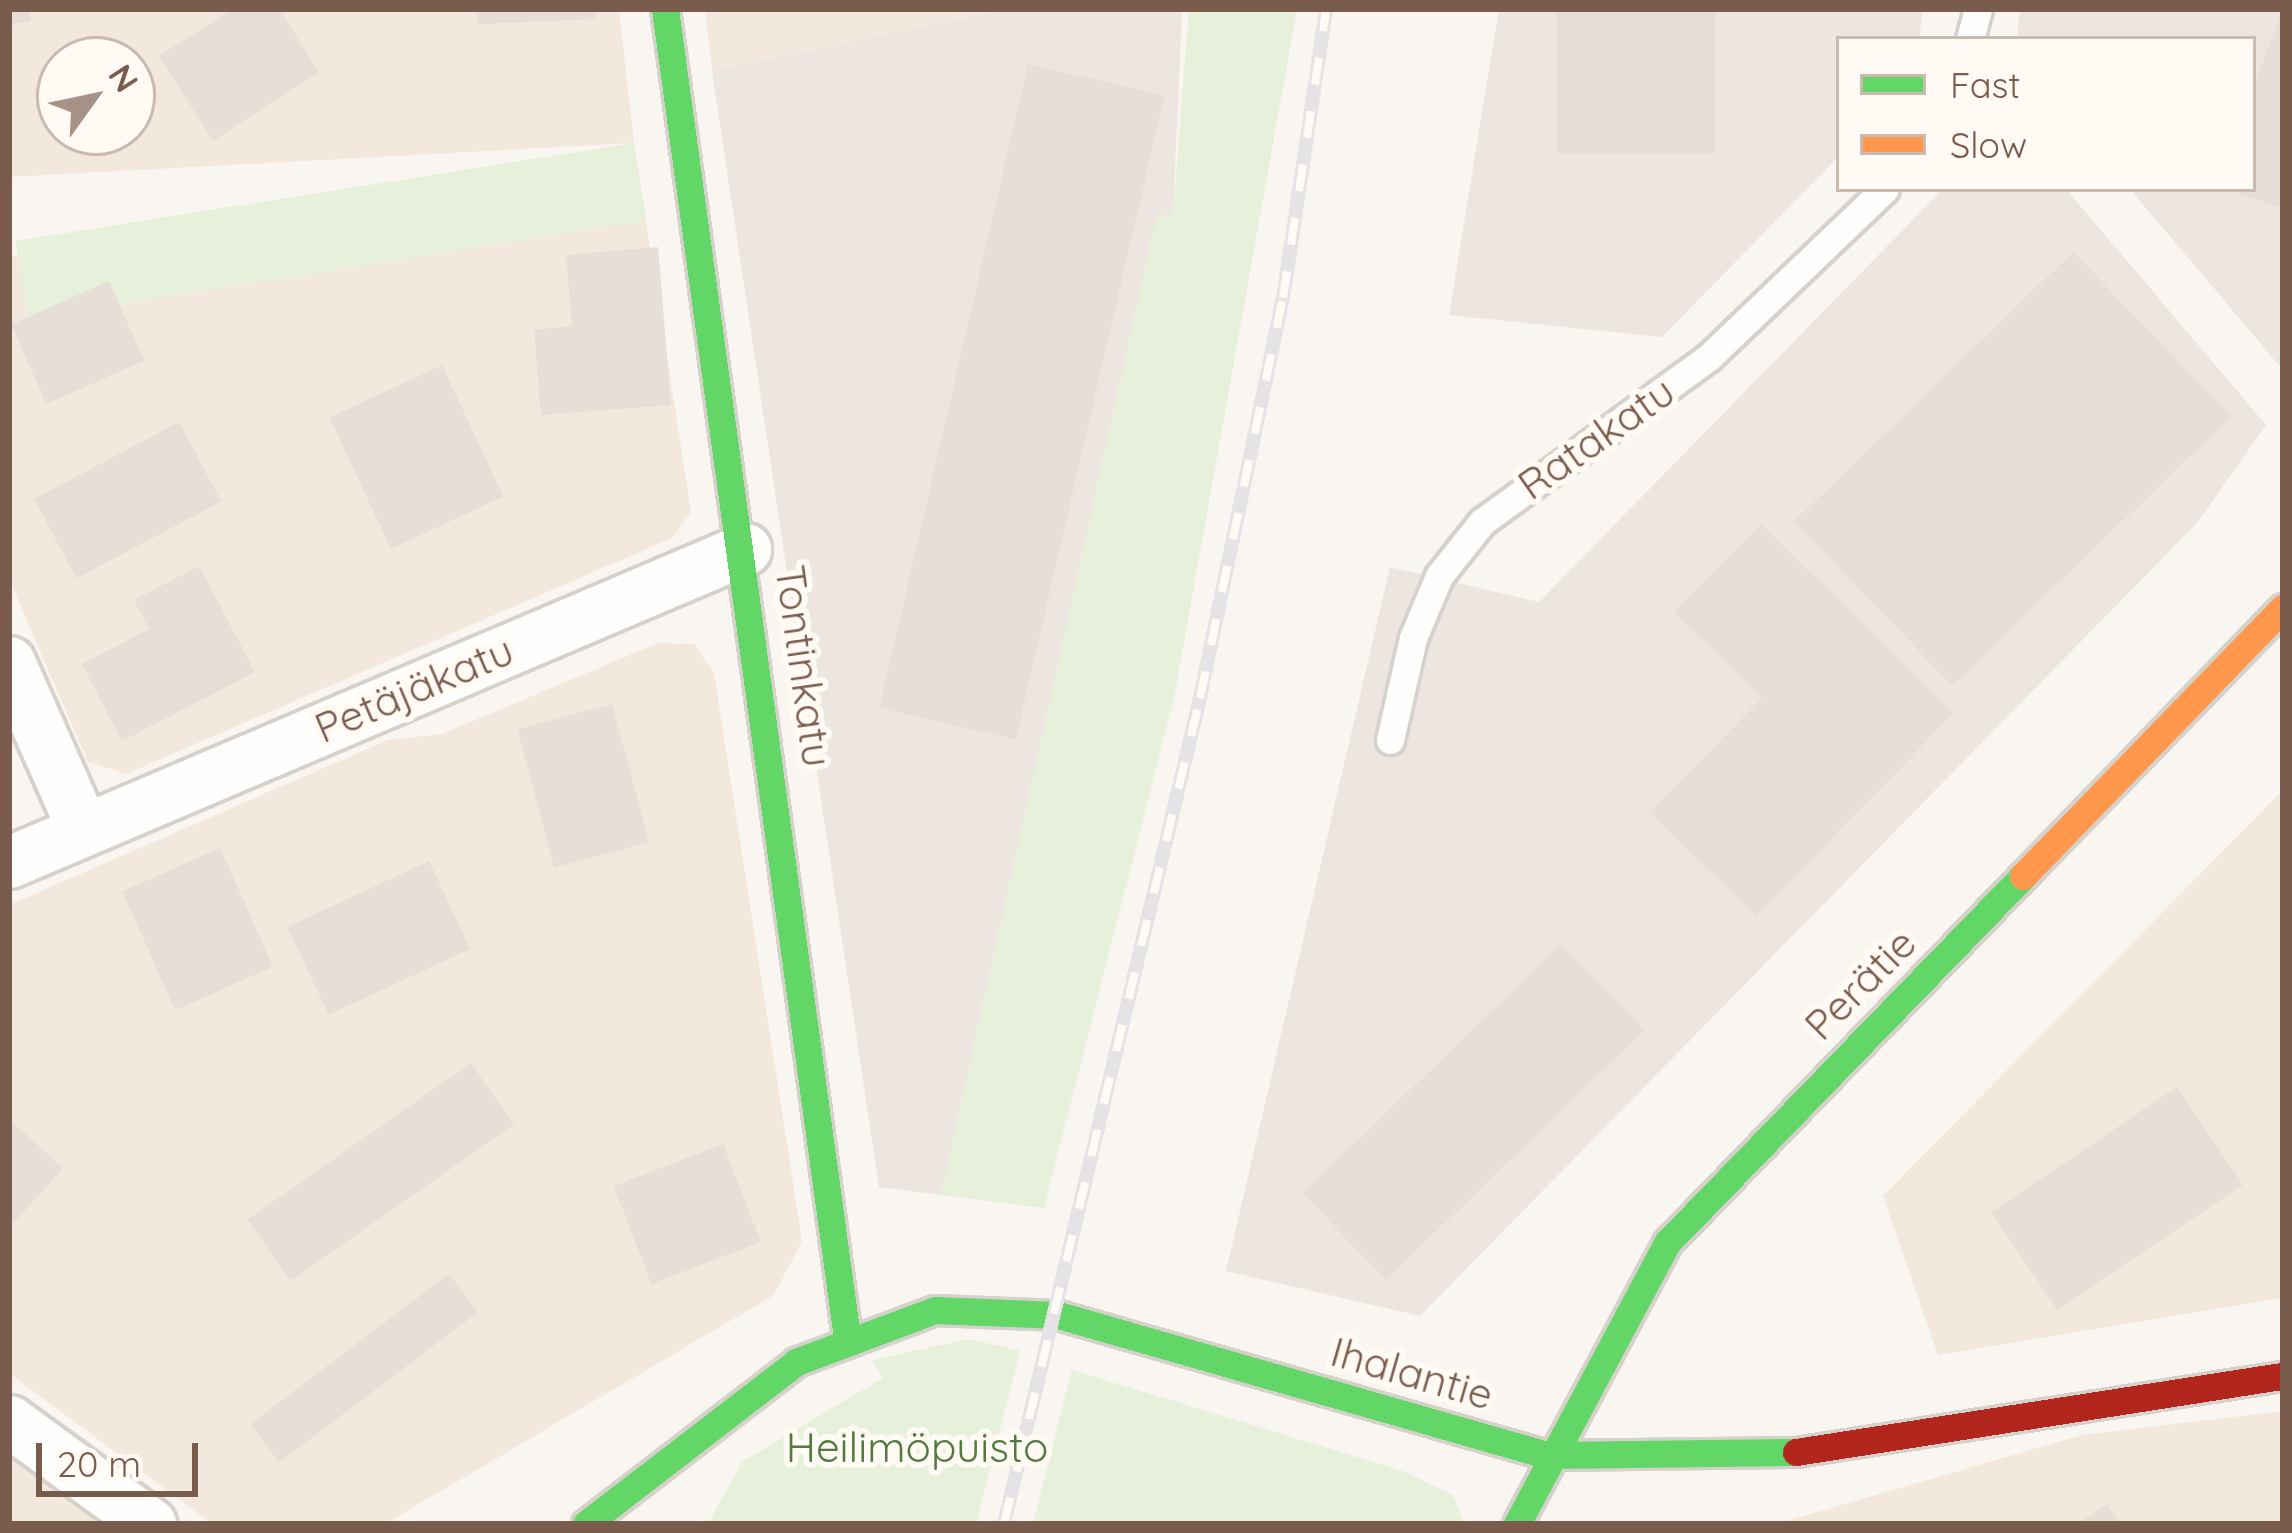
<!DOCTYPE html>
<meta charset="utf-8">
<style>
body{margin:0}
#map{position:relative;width:2292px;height:1533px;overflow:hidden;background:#f9f5f0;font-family:Quicksand,sans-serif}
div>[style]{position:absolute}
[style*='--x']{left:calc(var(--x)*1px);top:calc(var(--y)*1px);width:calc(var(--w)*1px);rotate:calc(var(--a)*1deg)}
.residential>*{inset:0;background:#f2e8de}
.industrial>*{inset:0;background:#ede5e0}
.green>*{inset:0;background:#e7f0db;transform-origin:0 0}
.building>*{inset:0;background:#e6ded7;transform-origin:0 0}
.roads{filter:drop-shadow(3px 0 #d7d1cb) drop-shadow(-3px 0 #d7d1cb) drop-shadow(0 3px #d7d1cb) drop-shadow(0 -3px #d7d1cb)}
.lane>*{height:27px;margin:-13.5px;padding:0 13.5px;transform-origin:13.5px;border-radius:13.5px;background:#fefefd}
.street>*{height:51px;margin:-25.5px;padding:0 25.5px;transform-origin:25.5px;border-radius:25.5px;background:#fefefd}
.fast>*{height:27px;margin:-13.5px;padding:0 13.5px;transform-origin:13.5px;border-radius:13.5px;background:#63d668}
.slow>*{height:27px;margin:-13.5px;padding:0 13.5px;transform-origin:13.5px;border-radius:13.5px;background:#ff974d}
.jam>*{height:27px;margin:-13.5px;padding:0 13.5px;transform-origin:13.5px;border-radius:13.5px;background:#b3261e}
.rail>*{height:14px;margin-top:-7px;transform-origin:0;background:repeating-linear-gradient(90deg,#fffaf3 0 27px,#e6e3e7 0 54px);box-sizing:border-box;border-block:3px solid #e6e3e7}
span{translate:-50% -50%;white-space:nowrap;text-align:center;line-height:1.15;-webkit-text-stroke:12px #fffaf3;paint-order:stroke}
.street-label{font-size:42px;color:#7a5c4d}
.park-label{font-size:42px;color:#537a41}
.frame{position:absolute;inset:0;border:12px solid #7a5c4d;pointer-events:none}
.legend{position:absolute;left:1836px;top:36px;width:420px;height:156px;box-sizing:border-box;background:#fffaf3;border:3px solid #cabbb1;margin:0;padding:15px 21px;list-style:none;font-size:36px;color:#7a5c4d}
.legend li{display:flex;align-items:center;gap:24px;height:60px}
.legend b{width:60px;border:3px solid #cabbb1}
.north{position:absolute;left:36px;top:36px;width:120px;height:120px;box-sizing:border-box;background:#fffaf3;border:3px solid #cabbb1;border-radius:50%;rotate:57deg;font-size:33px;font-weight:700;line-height:48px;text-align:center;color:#7a5c4d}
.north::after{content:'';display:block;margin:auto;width:42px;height:54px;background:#a69286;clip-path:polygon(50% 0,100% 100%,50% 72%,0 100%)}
.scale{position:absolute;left:36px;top:1443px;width:162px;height:54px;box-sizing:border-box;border:6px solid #7a5c4d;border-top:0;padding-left:15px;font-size:36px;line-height:42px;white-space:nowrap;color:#7a5c4d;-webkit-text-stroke:9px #fffaf3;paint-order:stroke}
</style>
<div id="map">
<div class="residential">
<div style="clip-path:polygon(evenodd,9px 9px,619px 9px,634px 143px,9px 177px,9px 9px,60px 60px,132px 60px,132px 132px,60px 132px,60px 60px)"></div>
<div style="clip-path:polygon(705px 9px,1007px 9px,712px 71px)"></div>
<div style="clip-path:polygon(646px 221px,691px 512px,672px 538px,126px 774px,88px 762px,9px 579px,9px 256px)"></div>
<div style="clip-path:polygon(658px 643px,694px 644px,714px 673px,802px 1241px,774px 1295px,385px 1524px,212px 1524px,9px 1373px,9px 905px,388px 740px,442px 734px)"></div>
<div style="clip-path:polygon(2283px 790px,2283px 1298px,1938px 1355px,1883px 1196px)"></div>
<div style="clip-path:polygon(2283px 1411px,2283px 1524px,1776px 1524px,2082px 1435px)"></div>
<div style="clip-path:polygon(9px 1435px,128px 1524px,9px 1524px)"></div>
</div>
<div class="industrial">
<div style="clip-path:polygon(1007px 9px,1182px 9px,1173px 216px,1157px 215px,941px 1195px,879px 1187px,712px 71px)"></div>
<div style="clip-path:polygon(1499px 9px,1923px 9px,1919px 39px,1839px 39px,1839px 156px,1662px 337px,1449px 315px)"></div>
<div style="clip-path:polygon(2020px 9px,2283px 9px,2283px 370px,2130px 189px,2253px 189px,2253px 39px,2017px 39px)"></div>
<div style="clip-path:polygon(1943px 189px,2066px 189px,2266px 425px,2197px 523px,1420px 1316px,1226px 1271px,1390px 567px,1539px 602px)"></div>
</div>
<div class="green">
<div style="clip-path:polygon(1189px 9px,1297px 9px,1174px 698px,1044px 1208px,941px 1195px,1157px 214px,1173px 215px)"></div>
<div style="left:634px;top:143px;width:79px;height:626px;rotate:81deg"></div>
<div style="clip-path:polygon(969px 1339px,1020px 1351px,976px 1524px,708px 1524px,742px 1462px,883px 1378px,872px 1360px)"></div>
<div style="clip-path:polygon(1072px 1370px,1403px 1471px,1453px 1495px,1464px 1524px,1033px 1524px)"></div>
</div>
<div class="building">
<div style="clip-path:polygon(9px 9px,29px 9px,31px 21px,9px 25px)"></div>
<div style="clip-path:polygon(233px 9px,279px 9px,319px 72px,213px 141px,159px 56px)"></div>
<div style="clip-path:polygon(477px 9px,595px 9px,596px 19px,478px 24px)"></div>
<div style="left:1557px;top:9px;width:158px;height:145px"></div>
<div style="clip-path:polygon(2283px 9px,2283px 209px,2230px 190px,2253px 189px,2253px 88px)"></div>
<div style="left:1028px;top:64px;width:140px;height:661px;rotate:13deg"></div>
<div style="clip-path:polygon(658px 247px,671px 405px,541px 415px,534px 330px,572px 326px,566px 255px)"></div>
<div style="left:2073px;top:252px;width:228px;height:388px;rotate:46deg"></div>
<div style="left:109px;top:281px;width:87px;height:107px;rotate:66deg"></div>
<div style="left:442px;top:365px;width:145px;height:124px;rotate:65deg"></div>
<div style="left:179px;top:422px;width:90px;height:164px;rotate:62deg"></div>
<div style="clip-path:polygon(1761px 524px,1954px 713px,1756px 916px,1649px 812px,1762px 698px,1674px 612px)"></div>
<div style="clip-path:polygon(199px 566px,255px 672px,122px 741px,82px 664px,149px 629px,134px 600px)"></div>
<div style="left:612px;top:704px;width:143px;height:98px;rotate:75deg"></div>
<div style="left:220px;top:848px;width:130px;height:107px;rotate:66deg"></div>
<div style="left:429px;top:861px;width:97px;height:156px;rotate:65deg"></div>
<div style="left:1561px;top:944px;width:120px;height:359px;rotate:46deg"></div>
<div style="left:471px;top:1063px;width:75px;height:273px;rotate:55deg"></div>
<div style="left:2177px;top:1087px;width:118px;height:224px;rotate:56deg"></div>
<div style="clip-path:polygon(9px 1119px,63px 1168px,9px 1228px)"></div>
<div style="left:723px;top:1144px;width:105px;height:117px;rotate:69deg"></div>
<div style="left:449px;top:1274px;width:48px;height:249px;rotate:53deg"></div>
<div style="clip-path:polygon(2107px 1504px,2120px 1524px,2077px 1524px)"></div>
</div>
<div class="roads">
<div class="lane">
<div style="--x:1970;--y:39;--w:31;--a:-75"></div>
<div style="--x:1390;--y:740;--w:105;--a:-77.3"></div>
<div style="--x:1413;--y:638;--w:67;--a:-67.2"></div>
<div style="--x:1439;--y:576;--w:69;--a:-51.5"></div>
<div style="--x:1482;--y:522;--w:281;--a:-36"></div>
<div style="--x:1709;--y:357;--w:243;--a:-43.7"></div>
</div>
<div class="street">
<div style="--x:9;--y:662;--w:183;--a:66.1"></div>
<div style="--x:9;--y:862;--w:800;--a:-23.04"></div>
<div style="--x:9;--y:1421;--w:175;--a:36.1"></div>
</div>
<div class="fast">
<div style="--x:665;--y:9;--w:1340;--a:82.2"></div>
<div style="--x:586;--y:1524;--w:265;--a:-37.6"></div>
<div style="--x:796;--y:1362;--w:148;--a:-20.5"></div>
<div style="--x:935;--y:1310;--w:123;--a:2.3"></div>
<div style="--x:1058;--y:1315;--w:509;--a:15.98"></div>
<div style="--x:1547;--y:1455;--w:249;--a:-0.7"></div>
<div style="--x:1517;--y:1524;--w:319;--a:-61.9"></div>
<div style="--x:1667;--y:1243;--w:511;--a:-45.87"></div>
</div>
<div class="slow">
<div style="--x:2023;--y:876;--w:373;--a:-45.9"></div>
</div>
<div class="jam">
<div style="--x:1796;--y:1452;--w:493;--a:-8.9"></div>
</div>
</div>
<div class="rail">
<div style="--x:1004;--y:1524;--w:849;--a:-76.65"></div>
<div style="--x:1200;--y:698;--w:409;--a:-78.3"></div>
<div style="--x:1283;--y:298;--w:292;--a:-81.5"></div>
</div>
<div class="street-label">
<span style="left:1596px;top:438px;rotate:-35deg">Ratakatu</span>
<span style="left:804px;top:666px;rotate:82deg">Tontinkatu</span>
<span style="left:414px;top:689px;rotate:-23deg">Petäjäkatu</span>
<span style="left:1860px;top:984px;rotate:-45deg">Perätie</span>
<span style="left:1412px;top:1373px;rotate:16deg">Ihalantie</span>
</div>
<div class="park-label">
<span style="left:917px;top:1447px">Heilimöpuisto</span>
</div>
<div class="frame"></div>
<ul class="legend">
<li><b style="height:15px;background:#63d668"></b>Fast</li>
<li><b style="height:15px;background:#ff974d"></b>Slow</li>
</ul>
<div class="north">N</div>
<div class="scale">20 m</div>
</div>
